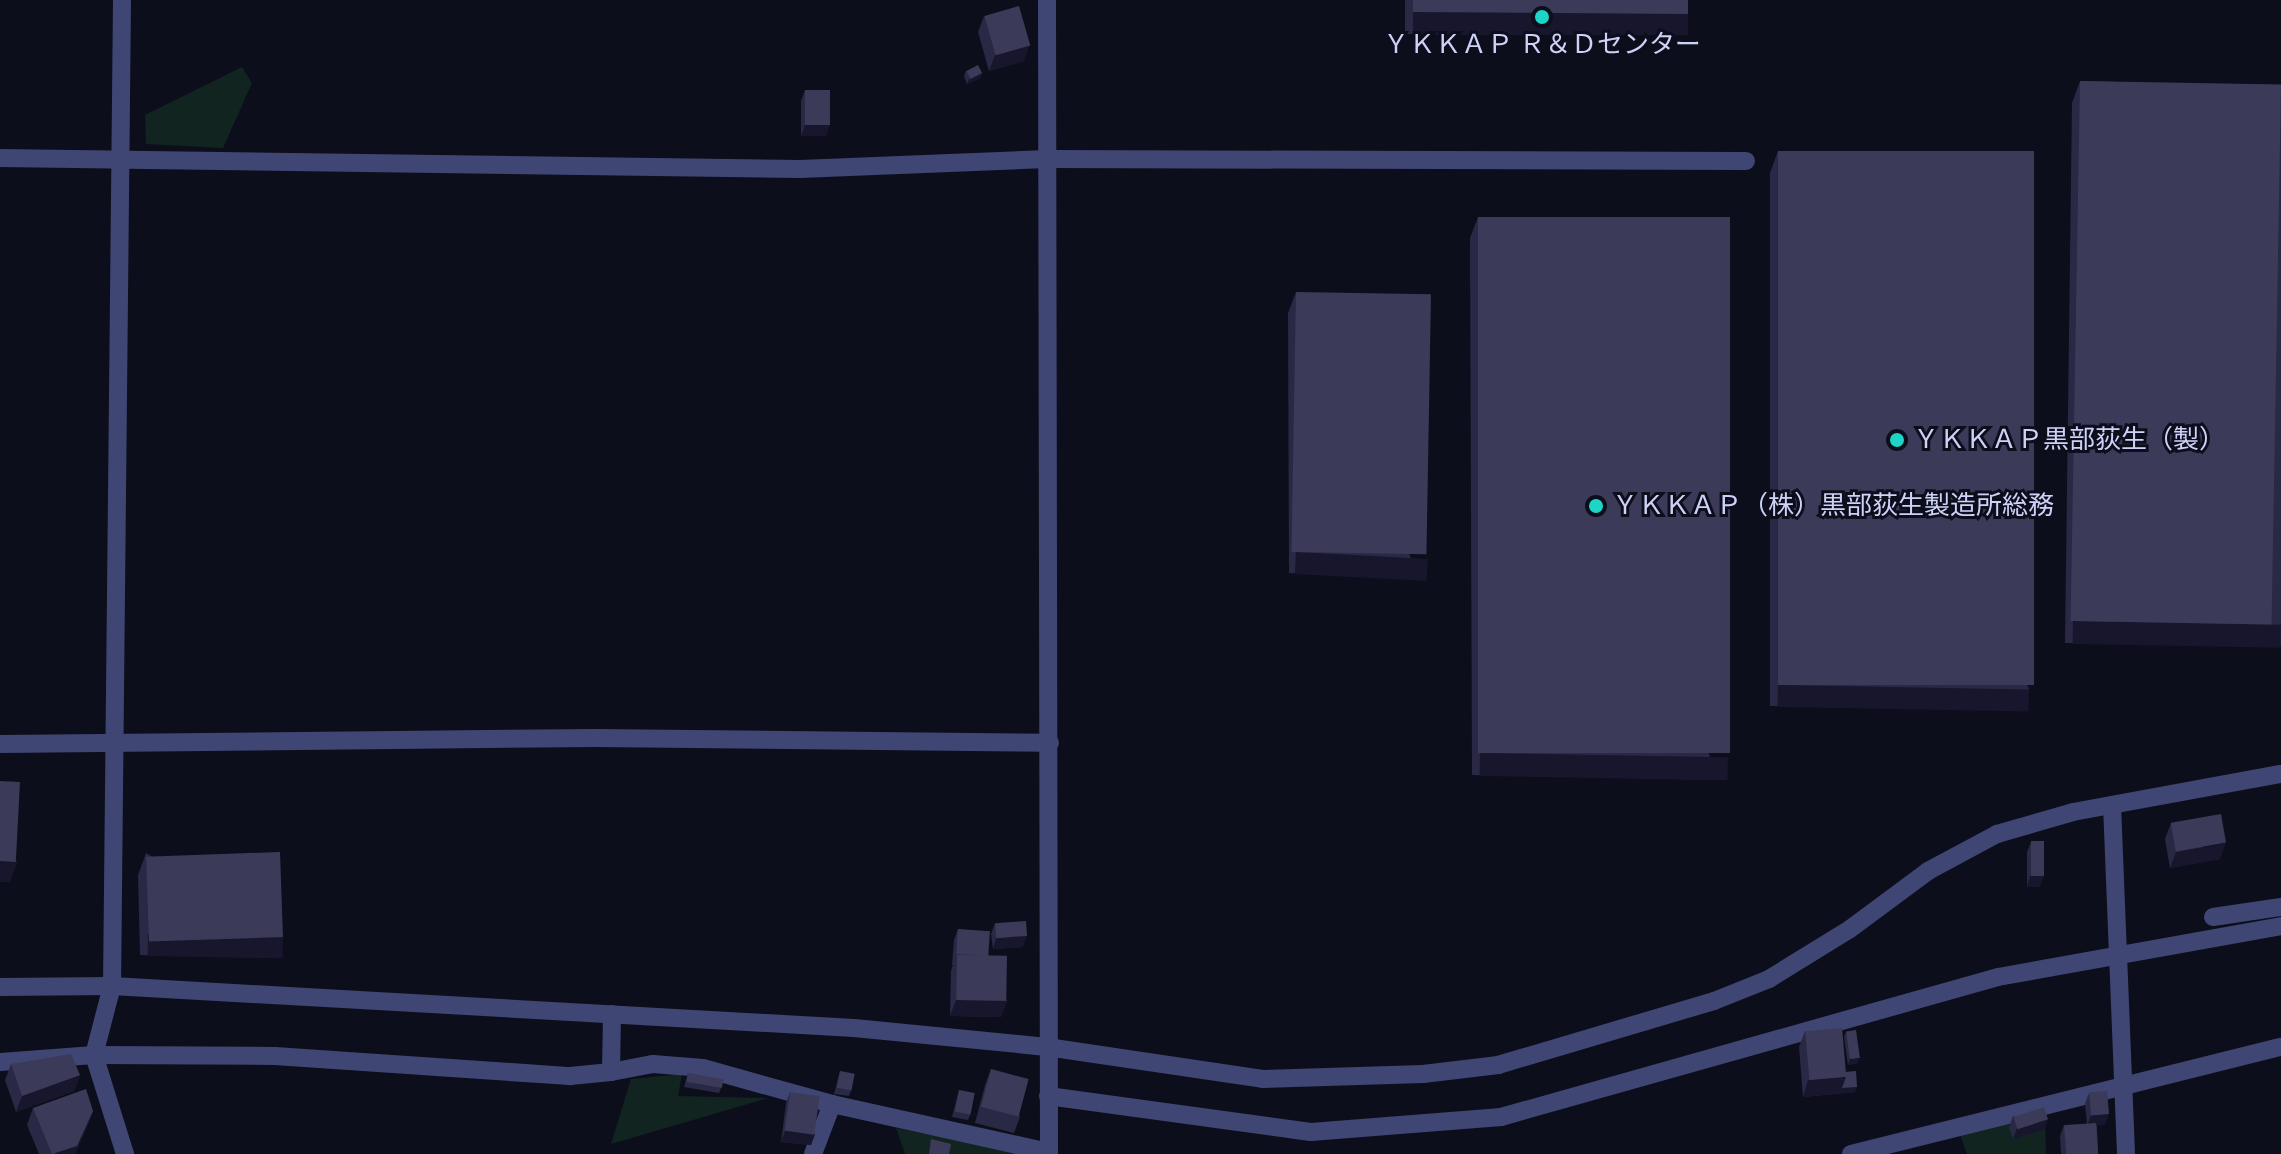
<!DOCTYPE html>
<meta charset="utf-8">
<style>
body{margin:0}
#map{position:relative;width:2281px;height:1154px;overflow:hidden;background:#0d0e1b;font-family:Cabin,"Noto Sans JP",sans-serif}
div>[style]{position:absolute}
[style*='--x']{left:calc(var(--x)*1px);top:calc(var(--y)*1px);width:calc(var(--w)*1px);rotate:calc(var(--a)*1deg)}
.green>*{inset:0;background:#112420}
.minor>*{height:18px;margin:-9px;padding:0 9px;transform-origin:9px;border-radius:9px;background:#3f4674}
.wall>*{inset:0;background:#292946;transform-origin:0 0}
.shaded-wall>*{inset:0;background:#17162d;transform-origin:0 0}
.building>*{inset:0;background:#3b3b59;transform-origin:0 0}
.dots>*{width:22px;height:22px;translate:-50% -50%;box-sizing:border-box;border:4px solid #0d0e1b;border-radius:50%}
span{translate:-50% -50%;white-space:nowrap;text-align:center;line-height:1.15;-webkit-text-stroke:6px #0d0e1b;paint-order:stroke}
.poi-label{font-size:26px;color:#ced1f8}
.left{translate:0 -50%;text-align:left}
</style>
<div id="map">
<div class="green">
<div style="clip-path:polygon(242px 67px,252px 83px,223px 148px,146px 144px,145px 115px)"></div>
<div style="clip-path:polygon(682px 1074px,678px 1096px,768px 1098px,611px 1144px,631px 1079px)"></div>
<div style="clip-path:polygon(2045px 1112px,2046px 1154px,1967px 1154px,1960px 1134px)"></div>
<div style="clip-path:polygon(896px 1128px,1024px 1154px,905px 1154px)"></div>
</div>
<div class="minor">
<div style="--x:122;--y:0;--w:986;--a:90.58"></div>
<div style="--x:112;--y:986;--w:71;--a:104.6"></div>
<div style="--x:94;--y:1055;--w:104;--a:72.6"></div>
<div style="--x:1047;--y:0;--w:1154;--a:89.9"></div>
<div style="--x:0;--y:158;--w:800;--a:0.79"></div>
<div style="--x:800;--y:169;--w:247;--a:-2.3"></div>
<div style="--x:1047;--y:159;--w:699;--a:0.16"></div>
<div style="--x:0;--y:744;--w:596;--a:-0.58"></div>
<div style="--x:596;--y:738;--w:454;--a:0.6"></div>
<div style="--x:2112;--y:805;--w:349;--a:87.7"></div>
<div style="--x:2213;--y:917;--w:69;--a:-8.4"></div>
<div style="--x:0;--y:987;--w:112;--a:-0.5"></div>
<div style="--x:112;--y:986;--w:743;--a:3.24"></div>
<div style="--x:854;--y:1028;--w:194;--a:5.6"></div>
<div style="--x:1047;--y:1047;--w:218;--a:8.4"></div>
<div style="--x:1263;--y:1079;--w:160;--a:-1.8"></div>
<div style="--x:1423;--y:1074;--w:76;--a:-6.8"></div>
<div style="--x:1498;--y:1065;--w:225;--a:-16.5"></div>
<div style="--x:1714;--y:1001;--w:59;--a:-21.8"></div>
<div style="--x:1769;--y:979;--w:95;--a:-31.7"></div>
<div style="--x:1850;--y:929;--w:97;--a:-36.6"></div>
<div style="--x:1928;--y:871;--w:78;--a:-28.2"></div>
<div style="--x:1997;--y:834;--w:79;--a:-16.1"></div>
<div style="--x:2073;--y:812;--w:211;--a:-10.4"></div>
<div style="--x:0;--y:1062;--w:94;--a:-4.3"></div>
<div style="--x:94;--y:1055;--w:181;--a:0.3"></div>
<div style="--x:275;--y:1056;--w:296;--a:3.9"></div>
<div style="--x:570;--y:1076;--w:41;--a:-5.6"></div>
<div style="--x:611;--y:1072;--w:58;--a:-89"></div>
<div style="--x:611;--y:1072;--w:43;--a:-10.8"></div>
<div style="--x:653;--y:1064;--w:50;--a:4.6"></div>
<div style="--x:703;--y:1068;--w:134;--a:15.6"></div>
<div style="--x:832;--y:1104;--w:53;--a:110.8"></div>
<div style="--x:1048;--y:1096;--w:265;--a:7.8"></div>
<div style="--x:1311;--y:1132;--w:191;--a:-4.5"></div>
<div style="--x:1501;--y:1117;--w:516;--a:-15.73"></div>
<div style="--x:1998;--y:977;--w:288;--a:-10.2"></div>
<div style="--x:832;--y:1104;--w:222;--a:12.5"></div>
<div style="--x:1851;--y:1154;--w:443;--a:-14"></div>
</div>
<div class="wall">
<div style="left:1405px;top:0;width:283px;height:34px"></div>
<div style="clip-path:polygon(984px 16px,1024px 61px,989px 71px,978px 32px)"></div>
<div style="clip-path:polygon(966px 71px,982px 73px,980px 78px,967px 84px,964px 76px)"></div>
<div style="clip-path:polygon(2080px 81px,2281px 86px,2281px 646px,2065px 643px,2072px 103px)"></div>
<div style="clip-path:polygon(805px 90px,826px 136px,801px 136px,801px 101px)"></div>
<div style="clip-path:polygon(1778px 151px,2029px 689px,2021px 710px,1770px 706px,1770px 173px)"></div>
<div style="clip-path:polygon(1478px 217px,1720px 780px,1472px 775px,1470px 238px)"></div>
<div style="clip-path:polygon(1296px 292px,1420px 579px,1289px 573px,1288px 313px)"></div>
<div style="clip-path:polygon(2171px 823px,2220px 859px,2170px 868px,2165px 839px)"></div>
<div style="clip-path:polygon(2031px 842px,2040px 887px,2027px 887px,2027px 852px)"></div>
<div style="clip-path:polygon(146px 853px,283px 937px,275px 958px,140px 955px,138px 875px)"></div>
<div style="clip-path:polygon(995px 923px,1023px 947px,993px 949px,991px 934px)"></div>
<div style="clip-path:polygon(958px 929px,989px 955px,1007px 1001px,1001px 1017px,950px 1016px,951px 971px,953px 965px,952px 965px,954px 940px)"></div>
<div style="clip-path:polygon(1805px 1031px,1845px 1072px,1855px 1092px,1803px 1097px,1799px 1047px)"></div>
<div style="clip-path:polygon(1846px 1032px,1858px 1063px,1848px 1065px,1844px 1037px)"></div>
<div style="clip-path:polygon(11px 1064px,80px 1075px,74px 1091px,16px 1112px,5px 1080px)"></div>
<div style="clip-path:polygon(991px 1069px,1020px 1117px,1014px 1133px,975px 1123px,985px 1085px)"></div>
<div style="clip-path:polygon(840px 1071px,851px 1091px,849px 1096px,834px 1094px)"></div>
<div style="clip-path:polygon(688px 1073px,721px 1088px,719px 1093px,684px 1087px)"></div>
<div style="clip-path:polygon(959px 1090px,970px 1115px,968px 1120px,952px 1117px)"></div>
<div style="clip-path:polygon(790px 1092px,815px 1134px,811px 1145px,781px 1142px,786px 1103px)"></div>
<div style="clip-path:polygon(2089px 1093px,2105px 1125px,2097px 1125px,2098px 1154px,2061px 1154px,2060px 1136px,2064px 1125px,2087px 1124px,2085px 1104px)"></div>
<div style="clip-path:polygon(33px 1108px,93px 1111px,87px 1127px,75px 1154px,39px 1154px,27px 1125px)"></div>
<div style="clip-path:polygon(2013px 1116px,2044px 1130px,2013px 1139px,2009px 1127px)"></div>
</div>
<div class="shaded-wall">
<div style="left:1413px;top:12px;width:275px;height:23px"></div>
<div style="clip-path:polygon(1030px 45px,1024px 61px,989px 71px,995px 55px)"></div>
<div style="clip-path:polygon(982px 73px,980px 78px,967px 84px,969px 79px)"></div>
<div style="clip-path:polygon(805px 125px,830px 125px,826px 136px,801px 136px)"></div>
<div style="left:1296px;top:552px;width:132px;height:22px;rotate:3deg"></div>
<div style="left:2073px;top:621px;width:208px;height:23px;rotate:1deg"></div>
<div style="left:1778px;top:685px;width:251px;height:22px;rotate:1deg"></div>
<div style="left:1480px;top:753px;width:248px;height:23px;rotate:1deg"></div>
<div style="clip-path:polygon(2226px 843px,2220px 859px,2170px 868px,2176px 852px)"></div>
<div style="clip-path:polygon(0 861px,18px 861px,10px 882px,0 882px)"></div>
<div style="clip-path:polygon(2030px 876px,2044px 876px,2040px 887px,2027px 887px)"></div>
<div style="left:148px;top:934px;width:135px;height:22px;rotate:1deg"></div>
<div style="clip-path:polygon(1027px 936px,1023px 947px,993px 949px,996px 938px)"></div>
<div style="clip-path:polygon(956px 1000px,1007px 1001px,1001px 1017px,950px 1016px)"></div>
<div style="clip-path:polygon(1860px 1058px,1858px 1063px,1848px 1065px,1850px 1059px)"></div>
<div style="clip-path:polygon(80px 1075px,74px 1091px,16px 1112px,22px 1096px)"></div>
<div style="clip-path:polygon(1846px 1077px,1857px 1087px,1855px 1092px,1803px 1097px,1808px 1080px)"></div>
<div style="clip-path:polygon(93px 1111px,87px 1127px,75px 1154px,55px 1154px)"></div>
<div style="clip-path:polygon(2109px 1114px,2105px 1125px,2087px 1126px,2091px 1115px)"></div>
<div style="clip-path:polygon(2048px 1119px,2044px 1130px,2013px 1139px,2017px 1128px)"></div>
<div style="clip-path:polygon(785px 1131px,815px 1134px,811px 1145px,781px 1142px)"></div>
</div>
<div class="building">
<div style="clip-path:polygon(1413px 0,1688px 0,1688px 14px,1413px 12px)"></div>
<div style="left:1019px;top:6px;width:41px;height:36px;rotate:74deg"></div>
<div style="left:978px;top:65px;width:9px;height:13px;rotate:63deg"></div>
<div style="left:2080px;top:81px;width:201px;height:540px;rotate:1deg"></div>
<div style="left:805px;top:90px;width:25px;height:35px"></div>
<div style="left:1778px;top:151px;width:256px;height:534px"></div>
<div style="left:1478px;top:217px;width:252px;height:536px"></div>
<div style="left:1296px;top:292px;width:135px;height:260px;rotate:1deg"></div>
<div style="left:0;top:781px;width:20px;height:80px;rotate:3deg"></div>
<div style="left:2221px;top:814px;width:29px;height:51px;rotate:80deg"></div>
<div style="left:2044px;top:841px;width:35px;height:13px;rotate:90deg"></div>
<div style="left:280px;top:852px;width:85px;height:134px;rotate:88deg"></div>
<div style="left:1026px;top:921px;width:15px;height:31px;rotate:86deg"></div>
<div style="left:958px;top:929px;width:32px;height:25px;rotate:4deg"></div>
<div style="left:957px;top:955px;width:50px;height:45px;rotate:1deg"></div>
<div style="left:1842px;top:1028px;width:49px;height:37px;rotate:85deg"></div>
<div style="left:1856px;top:1030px;width:28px;height:10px;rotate:82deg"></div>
<div style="clip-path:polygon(71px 1054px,80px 1075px,22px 1096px,11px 1064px)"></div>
<div style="left:991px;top:1069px;width:39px;height:39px;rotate:15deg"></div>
<div style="left:840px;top:1071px;width:15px;height:17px;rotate:11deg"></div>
<div style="clip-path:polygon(1856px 1071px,1857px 1087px,1842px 1088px,1846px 1077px,1845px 1072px)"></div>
<div style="left:688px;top:1073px;width:36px;height:9px;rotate:10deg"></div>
<div style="clip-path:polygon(86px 1089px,93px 1111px,77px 1146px,52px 1154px,33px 1108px)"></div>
<div style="left:959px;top:1090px;width:16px;height:22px;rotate:11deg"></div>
<div style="left:2107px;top:1091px;width:23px;height:18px;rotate:85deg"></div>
<div style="left:790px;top:1092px;width:30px;height:39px;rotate:8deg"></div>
<div style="left:2044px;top:1107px;width:13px;height:32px;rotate:72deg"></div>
<div style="left:2096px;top:1123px;width:31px;height:32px;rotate:86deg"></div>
<div style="clip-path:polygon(931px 1139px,951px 1144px,949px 1154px,929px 1154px)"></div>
</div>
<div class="dots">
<div style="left:1542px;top:17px;background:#1dd5c6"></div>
<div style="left:1897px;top:440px;background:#1dd5c6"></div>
<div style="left:1596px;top:506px;background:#1dd5c6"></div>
</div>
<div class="poi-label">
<span style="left:1542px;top:45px">ＹＫＫＡＰ Ｒ＆Ｄセンター</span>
<span class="left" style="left:1913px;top:440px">ＹＫＫＡＰ黒部荻生（製）</span>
<span class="left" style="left:1612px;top:506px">ＹＫＫＡＰ（株）黒部荻生製造所総務</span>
</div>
</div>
